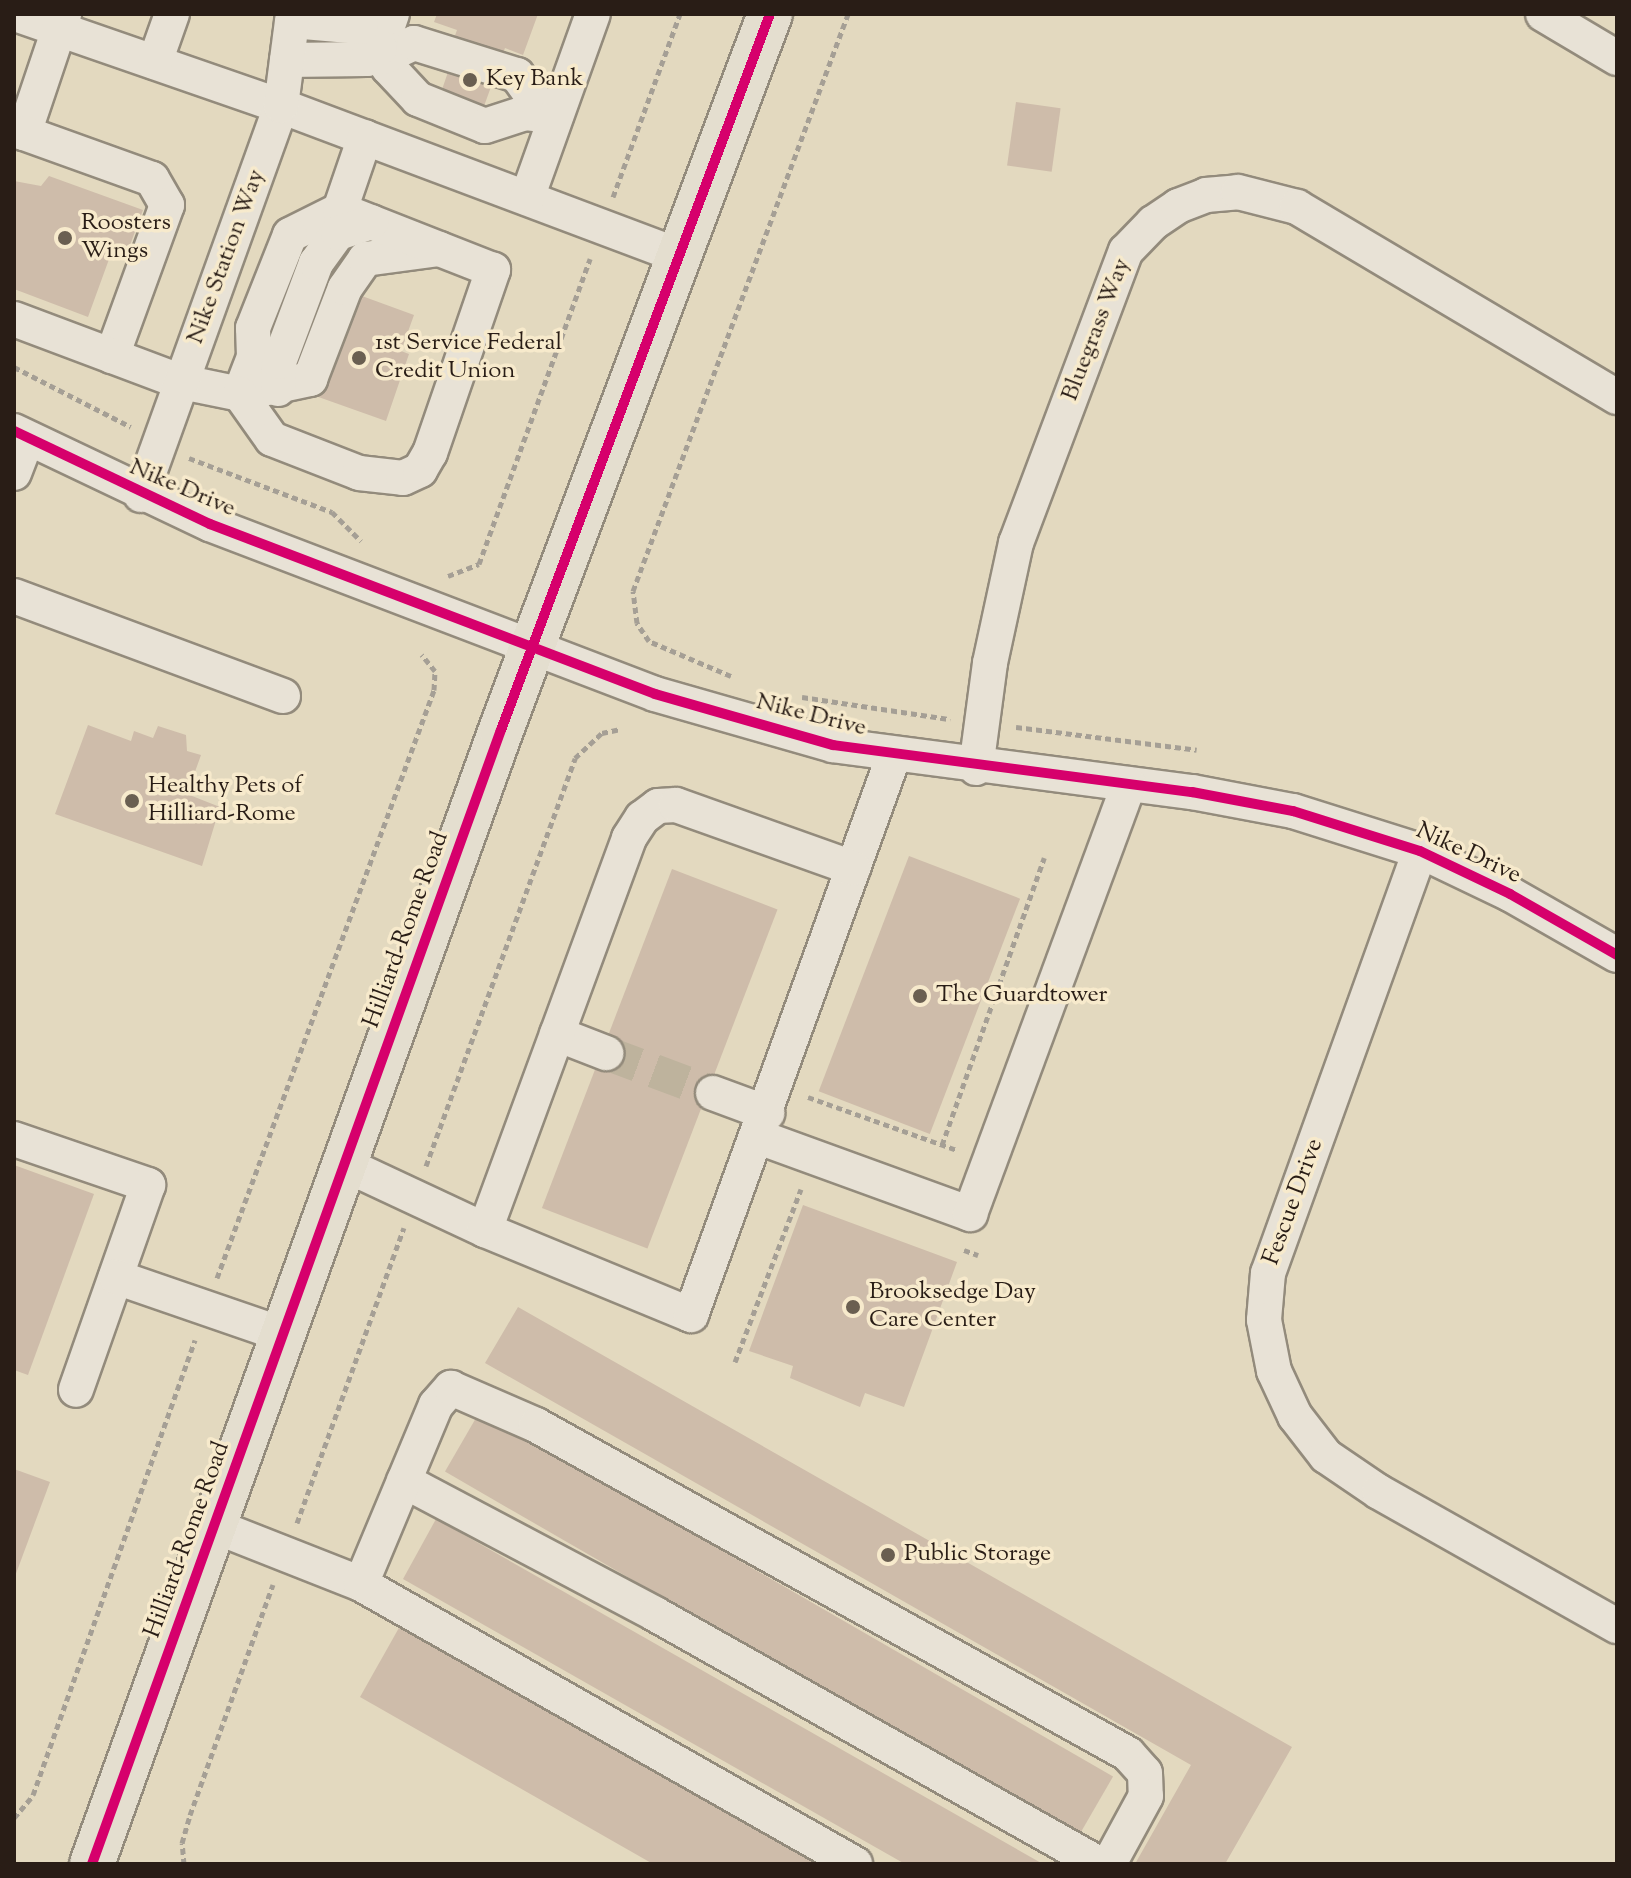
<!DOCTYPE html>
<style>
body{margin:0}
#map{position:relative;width:1631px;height:1878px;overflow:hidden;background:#e3d9bf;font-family:"Sorts Mill Goudy",serif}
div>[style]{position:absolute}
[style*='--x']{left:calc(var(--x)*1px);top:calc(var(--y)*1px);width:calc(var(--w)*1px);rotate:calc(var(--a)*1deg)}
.building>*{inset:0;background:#cebcaa;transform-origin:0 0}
.minor-tunnel>*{height:34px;margin-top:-17px;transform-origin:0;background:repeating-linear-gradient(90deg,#beb39d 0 34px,transparent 0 51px)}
.path>*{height:5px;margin-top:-2.5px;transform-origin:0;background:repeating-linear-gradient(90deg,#a59f95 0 6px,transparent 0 10px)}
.roads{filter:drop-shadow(2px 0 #938b7c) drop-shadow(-2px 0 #938b7c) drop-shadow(0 2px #938b7c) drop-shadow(0 -2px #938b7c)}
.minor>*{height:34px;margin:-17px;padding:0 17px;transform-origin:17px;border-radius:17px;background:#e8e2d6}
.major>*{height:44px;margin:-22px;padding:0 22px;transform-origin:22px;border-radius:22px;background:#e4decf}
.cycleway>*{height:10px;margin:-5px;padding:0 5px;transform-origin:5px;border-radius:5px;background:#d6006c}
.dots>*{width:22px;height:22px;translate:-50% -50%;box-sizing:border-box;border:4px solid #f7eacc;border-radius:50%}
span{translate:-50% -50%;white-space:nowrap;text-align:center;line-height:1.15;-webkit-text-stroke:7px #f7eacc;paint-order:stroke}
.poi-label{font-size:24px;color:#291d16}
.left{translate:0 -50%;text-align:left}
.street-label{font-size:24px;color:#291d16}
.frame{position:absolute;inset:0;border:16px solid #291d16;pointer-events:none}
</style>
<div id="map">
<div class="building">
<div style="clip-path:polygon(437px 14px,538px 14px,523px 55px,505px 48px,479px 120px,437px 104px,457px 46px,452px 44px,457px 30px,434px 22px)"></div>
<div style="left:1016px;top:102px;width:45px;height:64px;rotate:8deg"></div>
<div style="clip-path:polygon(49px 176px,143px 210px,126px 256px,112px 251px,88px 317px,14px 289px,14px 181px,41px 186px)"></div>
<div style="clip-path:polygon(289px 292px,344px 311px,351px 292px,414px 315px,401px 351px,409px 354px,386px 421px,310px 394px,322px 361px,271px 344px)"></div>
<div style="clip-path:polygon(88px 725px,131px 741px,134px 731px,153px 738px,158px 726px,186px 735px,187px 751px,201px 755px,187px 794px,220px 807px,202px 866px,55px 814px)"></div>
<div style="left:909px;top:856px;width:119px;height:252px;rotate:21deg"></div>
<div style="left:672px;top:869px;width:113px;height:363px;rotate:21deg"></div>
<div style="clip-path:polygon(14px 1165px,94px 1194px,28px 1375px,14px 1370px)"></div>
<div style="clip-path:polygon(803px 1205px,957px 1262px,904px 1407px,865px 1393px,860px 1407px,790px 1378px,793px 1366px,749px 1351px)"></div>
<div style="clip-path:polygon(518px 1307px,1292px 1747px,1225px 1864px,1135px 1864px,1191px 1765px,485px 1363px)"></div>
<div style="left:480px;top:1411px;width:731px;height:70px;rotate:30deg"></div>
<div style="clip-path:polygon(14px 1469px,50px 1482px,14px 1579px)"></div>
<div style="clip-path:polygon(436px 1519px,1043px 1864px,905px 1864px,403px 1579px)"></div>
<div style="clip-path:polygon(400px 1626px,818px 1864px,653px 1864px,360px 1697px)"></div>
</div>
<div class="minor-tunnel">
<div style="--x:606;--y:1053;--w:114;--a:20.5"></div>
</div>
<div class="path">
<div style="--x:613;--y:197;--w:195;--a:-69.9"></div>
<div style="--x:14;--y:367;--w:131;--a:27.1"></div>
<div style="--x:189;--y:458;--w:153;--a:20.7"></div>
<div style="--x:332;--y:512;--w:41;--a:45"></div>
<div style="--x:448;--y:576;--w:33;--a:-21"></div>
<div style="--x:479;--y:564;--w:325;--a:-70"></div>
<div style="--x:731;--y:676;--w:89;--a:-156.9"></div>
<div style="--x:649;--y:641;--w:22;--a:-124"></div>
<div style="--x:637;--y:623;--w:32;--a:-97"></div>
<div style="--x:633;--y:591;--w:616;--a:-69.56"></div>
<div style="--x:802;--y:697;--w:150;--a:8.5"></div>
<div style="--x:1016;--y:727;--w:182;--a:7.2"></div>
<div style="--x:808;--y:1097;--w:158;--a:19.6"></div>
<div style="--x:942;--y:1145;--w:305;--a:-70.4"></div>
<div style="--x:426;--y:1166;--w:434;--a:-69.9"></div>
<div style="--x:575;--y:758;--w:37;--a:-43"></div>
<div style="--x:602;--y:733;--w:19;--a:-12"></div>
<div style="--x:964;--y:1250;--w:15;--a:20"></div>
<div style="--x:217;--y:1278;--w:627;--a:-69.74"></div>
<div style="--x:434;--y:690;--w:19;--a:-87"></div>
<div style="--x:435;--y:671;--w:21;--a:-129"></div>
<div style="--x:735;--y:1362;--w:185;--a:-69.1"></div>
<div style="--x:297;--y:1523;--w:314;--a:-70.1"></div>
<div style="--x:14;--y:1818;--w:30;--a:-50"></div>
<div style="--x:33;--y:1795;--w:483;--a:-70.4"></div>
<div style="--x:184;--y:1864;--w:21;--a:-95"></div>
<div style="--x:182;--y:1843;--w:29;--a:-74"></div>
<div style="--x:190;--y:1815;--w:245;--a:-70.2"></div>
</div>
<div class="roads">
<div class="minor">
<div style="--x:15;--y:14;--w:281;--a:19.1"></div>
<div style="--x:281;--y:106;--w:428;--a:20.6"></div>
<div style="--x:392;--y:14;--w:36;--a:109"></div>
<div style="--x:380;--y:48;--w:21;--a:67"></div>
<div style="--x:388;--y:67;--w:44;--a:46.8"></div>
<div style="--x:418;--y:99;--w:72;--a:21.9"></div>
<div style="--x:485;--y:126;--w:42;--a:-18"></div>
<div style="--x:525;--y:113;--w:31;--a:6"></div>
<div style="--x:1543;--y:14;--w:86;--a:30.7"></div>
<div style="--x:384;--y:57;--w:33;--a:-25"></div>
<div style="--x:414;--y:43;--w:108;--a:17.3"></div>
<div style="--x:517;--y:75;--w:49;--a:54.1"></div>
<div style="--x:287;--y:60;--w:80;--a:-0.7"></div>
<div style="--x:367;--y:59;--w:17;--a:-40"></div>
<div style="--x:380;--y:48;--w:28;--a:-132"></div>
<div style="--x:361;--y:27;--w:69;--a:-175"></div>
<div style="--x:155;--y:62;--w:51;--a:-70.5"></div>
<div style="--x:14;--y:130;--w:10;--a:17"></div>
<div style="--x:24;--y:133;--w:126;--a:-71.4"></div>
<div style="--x:24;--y:133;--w:136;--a:19.8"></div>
<div style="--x:152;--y:179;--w:30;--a:60"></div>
<div style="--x:167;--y:205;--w:161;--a:110"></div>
<div style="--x:527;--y:198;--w:195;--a:-70.3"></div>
<div style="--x:340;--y:210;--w:56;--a:153.4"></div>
<div style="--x:290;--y:235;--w:100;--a:111.7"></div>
<div style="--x:253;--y:328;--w:29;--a:88"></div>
<div style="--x:254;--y:357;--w:40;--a:111"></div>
<div style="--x:240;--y:394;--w:72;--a:-12.1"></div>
<div style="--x:310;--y:379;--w:97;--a:-69"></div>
<div style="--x:345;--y:288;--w:35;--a:-55"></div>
<div style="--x:365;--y:259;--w:75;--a:-7.7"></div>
<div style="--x:14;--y:319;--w:179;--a:20.6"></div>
<div style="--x:182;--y:382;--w:59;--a:11.7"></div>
<div style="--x:240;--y:394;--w:55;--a:54.6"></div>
<div style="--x:272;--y:439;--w:93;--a:21.3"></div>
<div style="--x:359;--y:473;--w:44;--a:6.5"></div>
<div style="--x:403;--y:478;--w:19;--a:-25"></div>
<div style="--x:420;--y:470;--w:20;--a:-60"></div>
<div style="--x:430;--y:453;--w:194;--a:-71"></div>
<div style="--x:493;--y:270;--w:164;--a:-158.6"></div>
<div style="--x:340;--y:210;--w:77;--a:-71.1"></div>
<div style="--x:278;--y:389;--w:27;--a:-88"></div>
<div style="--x:279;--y:362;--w:106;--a:-69.5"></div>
<div style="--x:316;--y:263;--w:37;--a:-54"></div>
<div style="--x:338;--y:233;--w:35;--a:-18"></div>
<div style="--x:14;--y:431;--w:217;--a:25.4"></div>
<div style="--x:210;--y:524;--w:476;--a:20.9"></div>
<div style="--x:655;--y:694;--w:185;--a:16"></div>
<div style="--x:833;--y:745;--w:362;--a:7.5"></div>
<div style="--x:1192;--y:792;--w:103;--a:10.7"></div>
<div style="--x:1293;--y:811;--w:133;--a:17.5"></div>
<div style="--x:1420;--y:851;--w:100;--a:25.5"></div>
<div style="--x:1510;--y:894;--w:123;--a:29.7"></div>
<div style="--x:14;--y:473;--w:36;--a:-69"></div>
<div style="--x:141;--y:495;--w:413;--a:-70.2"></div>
<div style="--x:281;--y:106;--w:93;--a:-82.6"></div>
<div style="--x:14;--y:596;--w:287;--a:20.4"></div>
<div style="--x:976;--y:768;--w:106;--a:-82.4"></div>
<div style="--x:990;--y:663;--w:123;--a:-77.8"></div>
<div style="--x:1016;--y:543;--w:312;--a:-69.4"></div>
<div style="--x:1126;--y:251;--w:39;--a:-46"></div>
<div style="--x:1153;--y:223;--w:30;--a:-34"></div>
<div style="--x:1178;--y:206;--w:30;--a:-21"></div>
<div style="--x:1206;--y:195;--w:32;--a:-5"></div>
<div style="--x:1238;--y:192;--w:61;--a:14.3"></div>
<div style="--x:1297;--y:207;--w:372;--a:30.7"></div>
<div style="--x:1420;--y:851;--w:449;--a:109.8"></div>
<div style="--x:1268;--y:1273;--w:47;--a:94.9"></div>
<div style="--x:1264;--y:1320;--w:52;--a:78.9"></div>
<div style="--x:1274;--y:1371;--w:50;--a:65"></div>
<div style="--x:1295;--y:1416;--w:51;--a:52.2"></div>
<div style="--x:1326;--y:1456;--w:64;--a:34.2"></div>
<div style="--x:1379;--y:1492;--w:273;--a:29.4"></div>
<div style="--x:557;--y:1034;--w:53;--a:21.2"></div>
<div style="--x:713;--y:1093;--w:58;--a:20.3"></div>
<div style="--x:759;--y:1137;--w:225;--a:20"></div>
<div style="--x:970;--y:1214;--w:458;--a:-69.7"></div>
<div style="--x:14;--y:1139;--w:142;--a:18.9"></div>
<div style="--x:148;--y:1185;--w:217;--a:109.4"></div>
<div style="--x:344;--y:1164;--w:156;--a:25.1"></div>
<div style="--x:485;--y:1230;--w:223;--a:22.4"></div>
<div style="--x:691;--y:1315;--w:596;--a:-70.07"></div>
<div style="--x:485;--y:1230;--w:418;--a:-69.8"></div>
<div style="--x:629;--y:838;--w:24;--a:-57"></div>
<div style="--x:642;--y:818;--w:20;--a:-37"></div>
<div style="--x:658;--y:806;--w:18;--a:-3"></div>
<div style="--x:676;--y:805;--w:188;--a:19.6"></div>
<div style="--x:116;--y:1277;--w:176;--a:19"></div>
<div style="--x:404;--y:1481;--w:284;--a:27.9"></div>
<div style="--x:655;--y:1614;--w:510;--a:29.38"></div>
<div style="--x:214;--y:1526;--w:158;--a:21.5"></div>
<div style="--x:361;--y:1584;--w:568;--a:29.54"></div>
<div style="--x:361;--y:1584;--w:194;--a:-67.3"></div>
<div style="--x:436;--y:1405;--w:23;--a:-49"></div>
<div style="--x:451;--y:1388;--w:93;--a:23.5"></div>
<div style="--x:536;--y:1425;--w:677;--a:29.06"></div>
<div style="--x:1128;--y:1754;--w:25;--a:48"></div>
<div style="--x:1145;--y:1773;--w:23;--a:88"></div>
<div style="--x:1146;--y:1796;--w:77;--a:118.6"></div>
</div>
<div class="major">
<div style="--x:92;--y:1864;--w:1206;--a:-70.17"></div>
<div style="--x:501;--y:730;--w:765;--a:-69.41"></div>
</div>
</div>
<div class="cycleway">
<div style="--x:14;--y:431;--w:217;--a:25.4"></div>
<div style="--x:210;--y:524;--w:476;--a:20.9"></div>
<div style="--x:655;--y:694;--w:185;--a:16"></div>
<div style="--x:833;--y:745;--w:362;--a:7.5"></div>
<div style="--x:1192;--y:792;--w:103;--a:10.7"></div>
<div style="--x:1293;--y:811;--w:133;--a:17.5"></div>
<div style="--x:1420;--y:851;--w:100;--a:25.5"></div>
<div style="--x:1510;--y:894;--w:123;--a:29.7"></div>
<div style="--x:92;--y:1864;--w:1206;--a:-70.17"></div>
<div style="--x:501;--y:730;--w:765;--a:-69.41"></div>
</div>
<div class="dots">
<div style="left:470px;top:80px;background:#6a5f51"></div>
<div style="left:65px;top:238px;background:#6a5f51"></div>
<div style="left:359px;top:358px;background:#6a5f51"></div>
<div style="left:132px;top:801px;background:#6a5f51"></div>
<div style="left:920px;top:996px;background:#6a5f51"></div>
<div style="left:853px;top:1307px;background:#6a5f51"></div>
<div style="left:888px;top:1555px;background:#6a5f51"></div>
</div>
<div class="poi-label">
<span class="left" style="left:486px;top:80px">Key Bank</span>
<span class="left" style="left:81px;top:238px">Roosters<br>Wings</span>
<span class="left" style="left:375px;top:358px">1st Service Federal<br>Credit Union</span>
<span class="left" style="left:148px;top:801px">Healthy Pets of<br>Hilliard-Rome</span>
<span class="left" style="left:936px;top:996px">The Guardtower</span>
<span class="left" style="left:869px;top:1307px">Brooksedge Day<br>Care Center</span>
<span class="left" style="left:904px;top:1555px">Public Storage</span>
</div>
<div class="street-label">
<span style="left:227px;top:257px;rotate:-70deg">Nike Station Way</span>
<span style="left:1097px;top:330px;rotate:-69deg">Bluegrass Way</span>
<span style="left:182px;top:489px;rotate:23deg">Nike Drive</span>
<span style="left:811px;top:716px;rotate:14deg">Nike Drive</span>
<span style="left:1468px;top:854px;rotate:25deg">Nike Drive</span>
<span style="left:407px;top:930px;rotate:-70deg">Hilliard-Rome Road</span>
<span style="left:1294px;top:1202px;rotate:-70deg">Fescue Drive</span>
<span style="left:188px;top:1540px;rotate:-70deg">Hilliard-Rome Road</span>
</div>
<div class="frame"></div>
</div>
